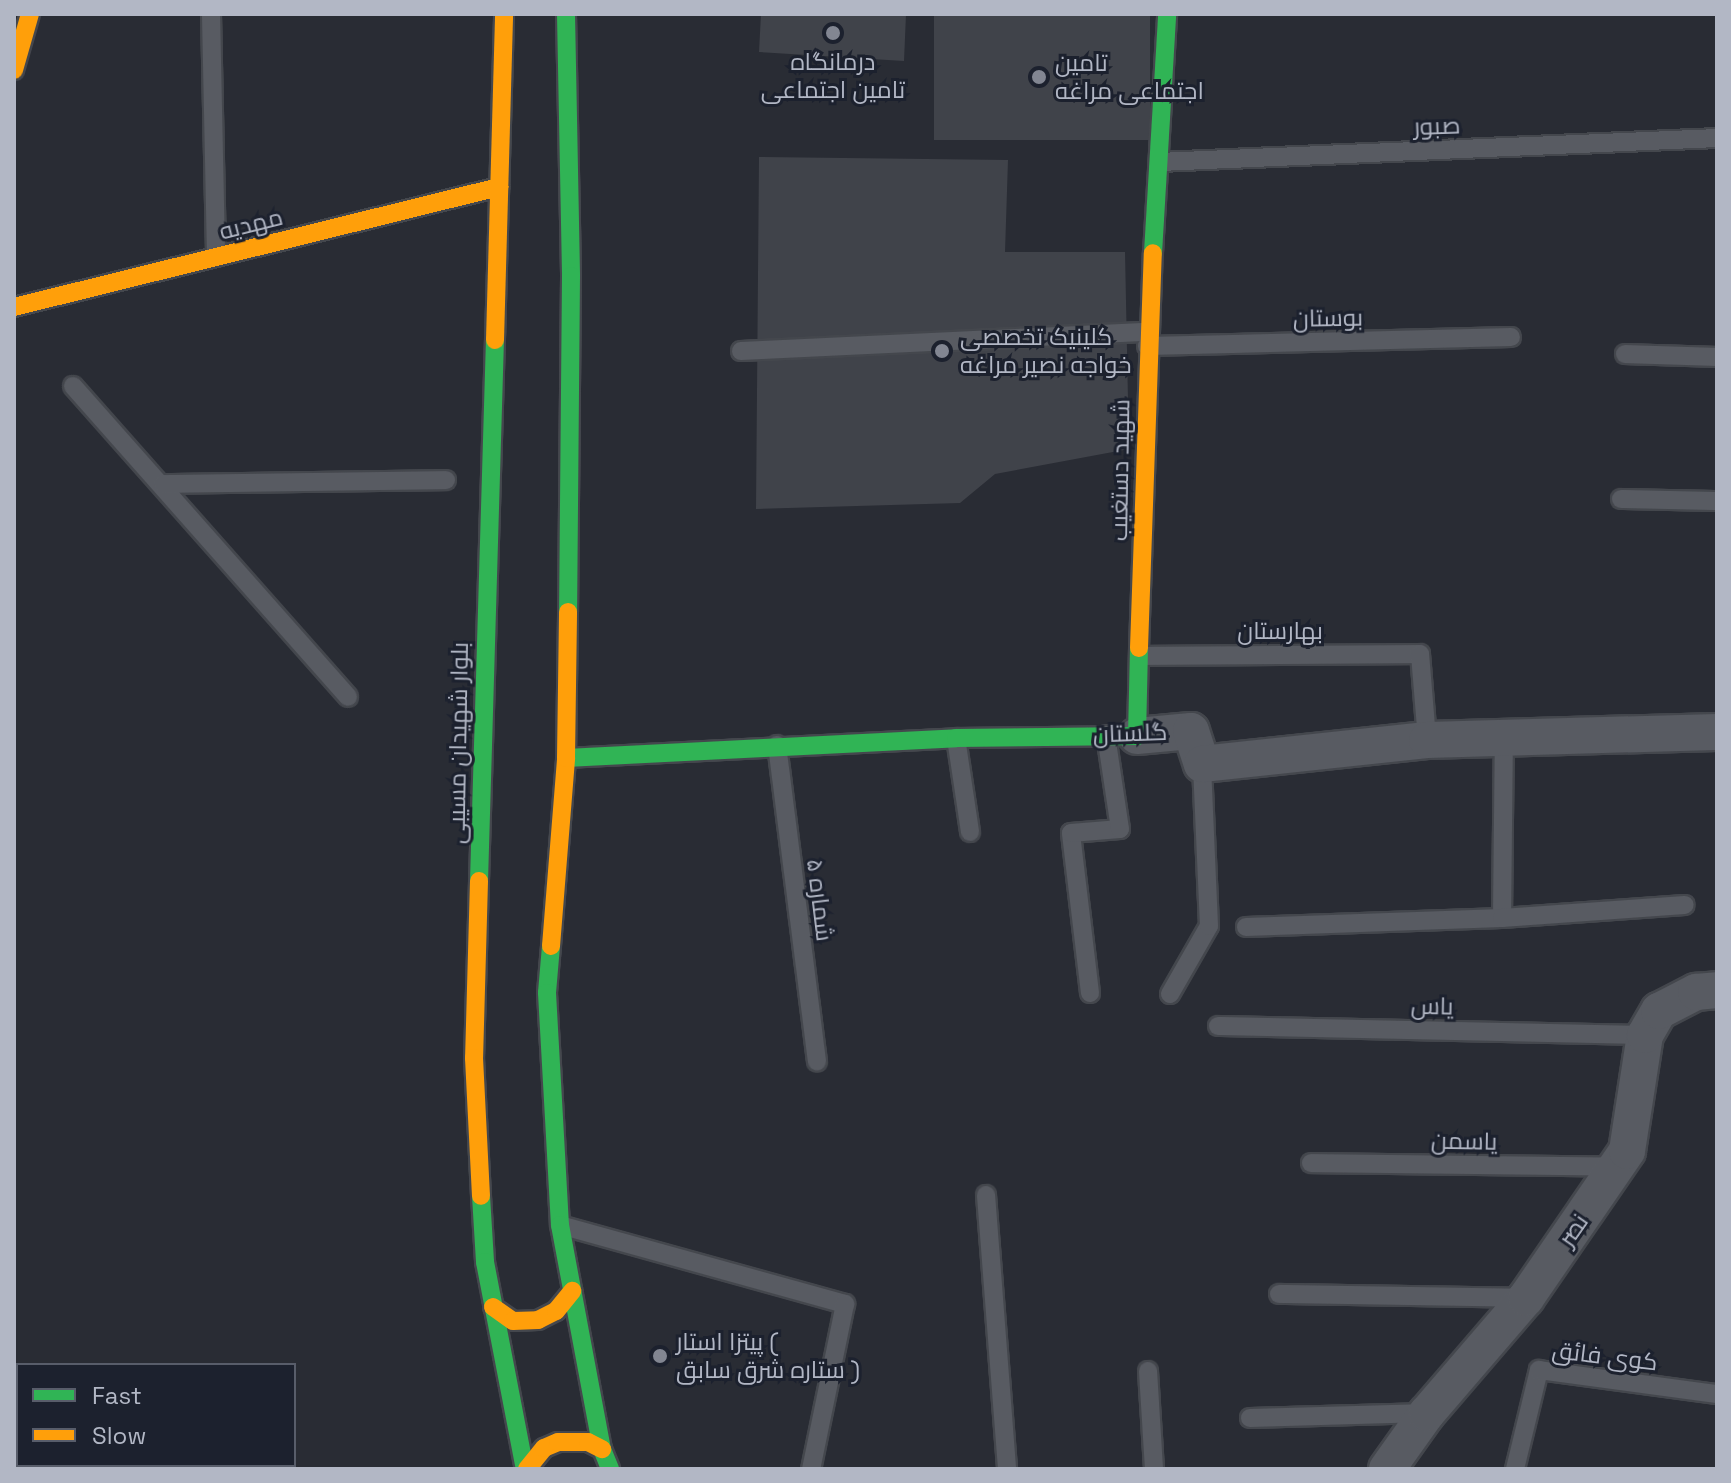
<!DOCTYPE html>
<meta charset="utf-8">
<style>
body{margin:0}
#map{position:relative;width:1731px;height:1483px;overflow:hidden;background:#292c34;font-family:"Space Grotesk",Cairo,sans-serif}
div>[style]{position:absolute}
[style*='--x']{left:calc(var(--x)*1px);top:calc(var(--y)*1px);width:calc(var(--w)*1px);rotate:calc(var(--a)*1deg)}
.building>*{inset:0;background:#40434a;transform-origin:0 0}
.roads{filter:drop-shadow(2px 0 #44474d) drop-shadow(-2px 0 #44474d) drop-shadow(0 2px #44474d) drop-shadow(0 -2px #44474d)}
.lane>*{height:18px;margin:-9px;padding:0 9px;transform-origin:9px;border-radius:9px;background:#585b62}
.street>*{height:36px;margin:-18px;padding:0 18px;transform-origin:18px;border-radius:18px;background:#585b62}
.fast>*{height:18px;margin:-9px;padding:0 9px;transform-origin:9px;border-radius:9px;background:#30b455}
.slow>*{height:18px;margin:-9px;padding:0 9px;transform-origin:9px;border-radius:9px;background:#ff9f0a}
.dots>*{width:22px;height:22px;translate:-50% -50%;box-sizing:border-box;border:4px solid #1c212e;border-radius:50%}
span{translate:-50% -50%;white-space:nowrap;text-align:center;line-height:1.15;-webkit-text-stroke:6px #1c212e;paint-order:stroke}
.poi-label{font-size:24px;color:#b2b7c5}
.left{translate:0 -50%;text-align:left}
.street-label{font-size:24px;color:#b2b7c5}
.frame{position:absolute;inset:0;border:16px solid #b2b7c5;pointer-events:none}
.legend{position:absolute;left:16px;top:1363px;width:280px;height:104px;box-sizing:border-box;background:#1c212e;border:2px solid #585d6a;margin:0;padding:10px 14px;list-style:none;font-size:24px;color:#b2b7c5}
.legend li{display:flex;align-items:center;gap:16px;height:40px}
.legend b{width:40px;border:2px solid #585d6a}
</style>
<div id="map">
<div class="building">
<div style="clip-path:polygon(761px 14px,906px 14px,904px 61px,759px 52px)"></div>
<div style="left:934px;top:14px;width:216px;height:126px"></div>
<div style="clip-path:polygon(759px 157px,1008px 160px,1005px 252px,1125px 252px,1129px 449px,995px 474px,960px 503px,756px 509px)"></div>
</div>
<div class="roads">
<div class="lane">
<div style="--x:211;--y:14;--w:243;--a:88.8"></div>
<div style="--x:1159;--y:162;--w:559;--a:-2.46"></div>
<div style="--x:1147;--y:346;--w:364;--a:-1.4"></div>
<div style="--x:741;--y:351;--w:407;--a:-2.7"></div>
<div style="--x:1625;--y:354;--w:92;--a:1.9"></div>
<div style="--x:73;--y:386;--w:415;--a:48.5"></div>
<div style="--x:163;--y:484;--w:283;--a:-0.8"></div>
<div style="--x:1621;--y:499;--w:96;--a:1.2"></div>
<div style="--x:1141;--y:656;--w:279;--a:-0.4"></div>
<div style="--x:1420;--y:654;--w:86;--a:85.3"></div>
<div style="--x:956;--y:738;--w:95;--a:81.5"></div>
<div style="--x:777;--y:745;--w:319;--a:82.8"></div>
<div style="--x:1502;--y:918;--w:179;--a:-89.4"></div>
<div style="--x:1246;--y:927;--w:256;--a:-2"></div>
<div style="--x:1502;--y:918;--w:183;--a:-4.1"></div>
<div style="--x:1090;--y:993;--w:161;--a:-96.8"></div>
<div style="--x:1071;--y:833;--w:49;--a:-4.7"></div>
<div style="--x:1120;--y:829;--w:95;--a:-98.5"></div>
<div style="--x:1170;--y:994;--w:78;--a:-60.2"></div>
<div style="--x:1209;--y:926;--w:162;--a:-92.5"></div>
<div style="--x:1218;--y:1026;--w:427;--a:1.2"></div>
<div style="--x:1311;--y:1163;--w:306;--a:0.7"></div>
<div style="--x:986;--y:1195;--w:275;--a:85.6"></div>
<div style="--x:560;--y:1225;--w:296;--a:15.5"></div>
<div style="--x:845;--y:1304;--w:168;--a:101.6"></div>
<div style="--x:1279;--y:1294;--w:247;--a:0.9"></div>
<div style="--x:1148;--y:1371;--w:98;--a:86.5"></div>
<div style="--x:1250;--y:1418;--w:177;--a:-1.6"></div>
<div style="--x:1515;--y:1469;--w:102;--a:-76.4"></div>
<div style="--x:1539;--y:1370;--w:180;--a:7.7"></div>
</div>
<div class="street">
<div style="--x:1137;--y:736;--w:54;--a:-5.3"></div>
<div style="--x:1191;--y:731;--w:35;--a:72"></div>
<div style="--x:1202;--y:764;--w:226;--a:-6.1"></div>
<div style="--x:1427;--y:740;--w:290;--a:-1.6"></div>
<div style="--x:1387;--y:1469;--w:69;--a:-54.5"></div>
<div style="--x:1427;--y:1413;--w:152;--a:-49.3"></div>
<div style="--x:1526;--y:1298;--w:178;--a:-55.5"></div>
<div style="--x:1627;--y:1151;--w:117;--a:-81.2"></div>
<div style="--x:1645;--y:1035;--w:28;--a:-60"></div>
<div style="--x:1659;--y:1011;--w:42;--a:-27.2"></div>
<div style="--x:1696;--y:992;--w:21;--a:-5"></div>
</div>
<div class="fast">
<div style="--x:566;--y:14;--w:262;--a:88.9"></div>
<div style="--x:571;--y:276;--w:336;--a:90.5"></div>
<div style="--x:1153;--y:253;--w:239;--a:-86.6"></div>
<div style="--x:566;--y:758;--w:391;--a:-2.9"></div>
<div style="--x:956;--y:738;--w:181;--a:-0.6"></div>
<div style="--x:1137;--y:736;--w:88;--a:-88.7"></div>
<div style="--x:479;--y:881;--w:541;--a:-88.31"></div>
<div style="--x:551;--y:946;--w:47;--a:94.9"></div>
<div style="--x:547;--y:993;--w:232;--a:86.8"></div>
<div style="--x:560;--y:1225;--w:228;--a:79.4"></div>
<div style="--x:602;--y:1449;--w:22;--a:68"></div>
<div style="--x:481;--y:1196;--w:66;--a:86.5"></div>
<div style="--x:485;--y:1262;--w:211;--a:79.1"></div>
</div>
<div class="slow">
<div style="--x:14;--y:70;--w:58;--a:-74.1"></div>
<div style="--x:14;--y:307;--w:500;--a:-13.9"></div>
<div style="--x:495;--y:340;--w:326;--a:-88.4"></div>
<div style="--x:1139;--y:648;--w:395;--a:-88"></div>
<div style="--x:479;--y:881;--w:177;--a:91.6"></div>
<div style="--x:474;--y:1058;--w:138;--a:87.1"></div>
<div style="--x:551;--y:946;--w:189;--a:-85.4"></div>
<div style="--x:566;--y:758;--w:146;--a:-89.2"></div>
<div style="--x:493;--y:1307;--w:24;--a:35"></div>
<div style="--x:513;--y:1321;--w:25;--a:-2"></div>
<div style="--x:538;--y:1320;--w:20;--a:-27"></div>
<div style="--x:556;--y:1311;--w:26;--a:-51"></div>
<div style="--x:527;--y:1469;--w:27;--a:-51"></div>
<div style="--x:544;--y:1448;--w:15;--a:-23"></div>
<div style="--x:558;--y:1442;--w:30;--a:0"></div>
<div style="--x:588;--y:1442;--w:16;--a:27"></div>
</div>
</div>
<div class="dots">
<div style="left:833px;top:33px;background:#828692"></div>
<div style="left:1039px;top:77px;background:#828692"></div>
<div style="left:942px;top:351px;background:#828692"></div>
<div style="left:660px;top:1356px;background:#828692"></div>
</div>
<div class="poi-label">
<span style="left:833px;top:76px">درمانگاه<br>تامین اجتماعی</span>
<span class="left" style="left:1055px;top:77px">تامین<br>اجتماعی مراغه</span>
<span class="left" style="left:960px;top:351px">کلینیک تخصصی<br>خواجه نصیر مراغه</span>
<span class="left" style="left:676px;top:1356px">پیتزا استار (<br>ستاره شرق سابق )</span>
</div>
<div class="street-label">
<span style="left:1437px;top:126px;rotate:-2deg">صبور</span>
<span style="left:251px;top:224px;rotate:-14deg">مهدیه</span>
<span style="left:1328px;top:318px;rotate:-1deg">بوستان</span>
<span style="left:1120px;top:470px;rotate:-89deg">شهید دستغیب</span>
<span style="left:1280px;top:631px">بهارستان</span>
<span style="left:1130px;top:733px;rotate:-2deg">گلستان</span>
<span style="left:458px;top:743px;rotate:-89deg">بلوار شهیدان مسیبی</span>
<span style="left:820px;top:900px;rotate:83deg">شماره ۵</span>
<span style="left:1432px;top:1006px;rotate:1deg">یاس</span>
<span style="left:1464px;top:1141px;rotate:1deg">یاسمن</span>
<span style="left:1573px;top:1230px;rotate:-55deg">نصر</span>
<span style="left:1605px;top:1356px;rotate:7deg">کوی فائق</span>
</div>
<div class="frame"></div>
<ul class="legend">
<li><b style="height:10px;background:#30b455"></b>Fast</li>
<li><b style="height:10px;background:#ff9f0a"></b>Slow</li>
</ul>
</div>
